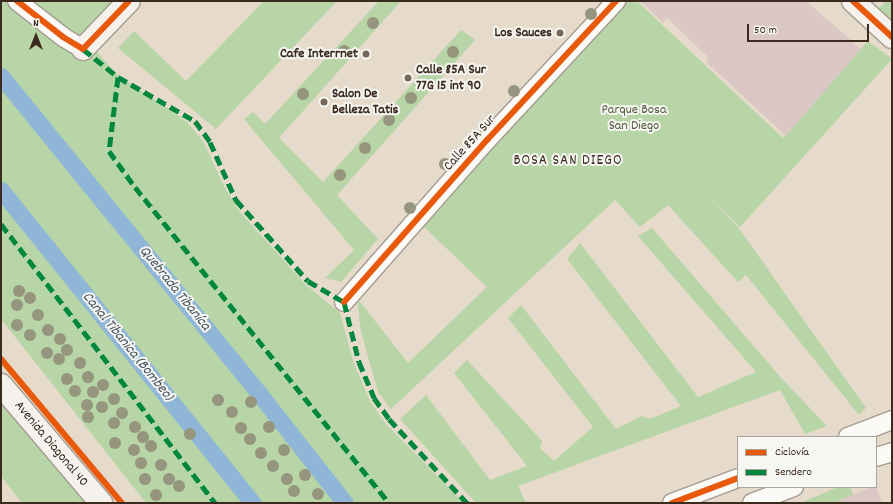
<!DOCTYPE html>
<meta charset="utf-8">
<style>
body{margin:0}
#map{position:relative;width:893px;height:504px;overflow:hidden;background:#e6dbcb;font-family:Dekko,sans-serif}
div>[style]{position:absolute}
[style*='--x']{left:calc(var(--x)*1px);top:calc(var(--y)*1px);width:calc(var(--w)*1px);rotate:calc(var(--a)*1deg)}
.green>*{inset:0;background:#b7d5a6}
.canal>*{height:17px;margin:-8.5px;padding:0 8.5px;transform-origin:8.5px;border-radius:8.5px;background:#8fb6d6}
.building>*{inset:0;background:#dbc7c4}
.roads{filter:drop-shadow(1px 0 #a59c91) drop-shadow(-1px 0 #a59c91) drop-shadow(0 1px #a59c91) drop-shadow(0 -1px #a59c91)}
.street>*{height:18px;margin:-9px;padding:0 9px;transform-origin:9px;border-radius:9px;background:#fbfaf7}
.secondary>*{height:22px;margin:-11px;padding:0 11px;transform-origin:11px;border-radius:11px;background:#f5f1ed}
.quiet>*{height:5px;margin-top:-2.5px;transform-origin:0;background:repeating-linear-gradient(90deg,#00873e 0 10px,transparent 0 15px)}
.cycleway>*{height:6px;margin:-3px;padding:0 3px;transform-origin:3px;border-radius:3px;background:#e8590c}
.trees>*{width:12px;height:12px;margin:-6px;border-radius:50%;background:#96957d}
.dots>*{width:11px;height:11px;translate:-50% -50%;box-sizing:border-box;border:2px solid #f6f6f2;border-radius:50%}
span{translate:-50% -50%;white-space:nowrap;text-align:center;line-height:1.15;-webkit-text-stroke:4px #f6f6f2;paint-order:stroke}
.poi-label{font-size:14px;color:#3b2a1e;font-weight:700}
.right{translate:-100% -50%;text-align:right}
.left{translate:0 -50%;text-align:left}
.park-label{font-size:14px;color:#545c3e}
.street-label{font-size:14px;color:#3b2a1e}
.neighbourhood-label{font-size:15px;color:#3b2a1e;letter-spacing:1px}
.water-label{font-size:15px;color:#4b5560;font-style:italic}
.frame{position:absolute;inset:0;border:2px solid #3b2a1e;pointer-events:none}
.legend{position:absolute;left:737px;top:436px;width:140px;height:52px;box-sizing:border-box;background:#f6f6f2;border:1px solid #aba49d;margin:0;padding:5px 7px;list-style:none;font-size:12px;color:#3b2a1e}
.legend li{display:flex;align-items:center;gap:8px;height:20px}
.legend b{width:20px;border:1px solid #aba49d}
.north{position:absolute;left:16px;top:16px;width:40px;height:40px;-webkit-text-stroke:3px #f6f6f2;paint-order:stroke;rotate:0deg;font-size:11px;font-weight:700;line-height:16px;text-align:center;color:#3b2a1e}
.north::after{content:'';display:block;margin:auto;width:14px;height:18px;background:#3b2a1e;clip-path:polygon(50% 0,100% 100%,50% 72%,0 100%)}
.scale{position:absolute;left:747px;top:24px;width:122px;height:18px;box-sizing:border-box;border:2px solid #3b2a1e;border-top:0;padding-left:5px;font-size:12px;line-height:14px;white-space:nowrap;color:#3b2a1e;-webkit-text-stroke:3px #f6f6f2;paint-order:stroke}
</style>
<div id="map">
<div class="green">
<div style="clip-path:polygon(1px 1px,114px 1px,81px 35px,120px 77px,171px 110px,188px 123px,203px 141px,225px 188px,240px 212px,305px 284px,340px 313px,354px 364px,370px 401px,385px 423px,464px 503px,146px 503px,1px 319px)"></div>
<div style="clip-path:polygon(264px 1px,337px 1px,216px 129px,118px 48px,134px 31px,186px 81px)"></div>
<div style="clip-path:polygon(379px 1px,401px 1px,279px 138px,323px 182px,461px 30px,475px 40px,337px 195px,378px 239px,341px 282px,325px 278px,354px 250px,244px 119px,253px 112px,265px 124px)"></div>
<div style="clip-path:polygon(625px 1px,639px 3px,783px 138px,868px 41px,892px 59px,740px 227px,704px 193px,738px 227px,866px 408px,859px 415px,746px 275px,738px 282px,668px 205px,640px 227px,615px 200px,391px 409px,378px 392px,361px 332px,357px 298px,408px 363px,487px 287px,422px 225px)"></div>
<div style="clip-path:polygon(886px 1px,892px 1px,892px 21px,878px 9px)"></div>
<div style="clip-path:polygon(652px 228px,783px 380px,827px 426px,805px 434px,780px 390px,518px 486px,526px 503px,476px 503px,400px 419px,426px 395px,490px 480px,527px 466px,454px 373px,467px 360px,542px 441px,540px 448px,554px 461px,593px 427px,508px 318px,521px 305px,616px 429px,642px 416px,650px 419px,681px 406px,567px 259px,580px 243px,698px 397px,756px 372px,638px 236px)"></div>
<div style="clip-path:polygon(1px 401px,86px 503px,22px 503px,1px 476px)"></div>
<div style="clip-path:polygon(838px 487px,850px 487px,857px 503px,807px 503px,805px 501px)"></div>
</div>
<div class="canal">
<div style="--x:1;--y:76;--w:412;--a:50.9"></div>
<div style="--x:261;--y:396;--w:136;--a:51.9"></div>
<div style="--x:1;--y:190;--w:402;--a:51.2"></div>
</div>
<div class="building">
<div style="clip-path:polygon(640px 1px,806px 1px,861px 49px,786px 136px,706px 62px,709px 58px,667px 18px,663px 23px)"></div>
<div style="clip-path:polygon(871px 487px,876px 487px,882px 503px,833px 503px)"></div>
</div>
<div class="roads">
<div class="street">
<div style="--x:17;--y:1;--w:58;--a:38"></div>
<div style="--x:63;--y:37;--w:23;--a:31"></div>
<div style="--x:344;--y:302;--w:216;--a:-48.6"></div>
<div style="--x:487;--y:140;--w:190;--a:-47.1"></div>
<div style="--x:848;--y:437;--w:47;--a:-21.1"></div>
<div style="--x:876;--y:457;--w:17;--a:-17"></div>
<div style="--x:672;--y:503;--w:71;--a:-20.7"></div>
<div style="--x:752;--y:503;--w:45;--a:-20.9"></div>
</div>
<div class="secondary">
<div style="--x:853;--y:1;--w:53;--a:42.7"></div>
<div style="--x:83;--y:49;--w:66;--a:-46.2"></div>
<div style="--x:1;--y:385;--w:155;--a:49.7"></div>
</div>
</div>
<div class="quiet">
<div style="--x:83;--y:49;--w:45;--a:38.7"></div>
<div style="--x:118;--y:77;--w:89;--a:29.7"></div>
<div style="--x:195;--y:121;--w:26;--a:54"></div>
<div style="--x:210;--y:142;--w:64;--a:65.9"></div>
<div style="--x:236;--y:200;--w:108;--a:48.4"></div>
<div style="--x:308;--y:281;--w:42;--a:30.3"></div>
<div style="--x:344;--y:302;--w:62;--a:76"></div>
<div style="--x:359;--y:362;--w:39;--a:67"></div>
<div style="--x:374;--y:398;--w:26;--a:54"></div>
<div style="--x:389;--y:419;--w:115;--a:47.1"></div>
<div style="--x:118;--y:77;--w:75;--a:96.9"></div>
<div style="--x:109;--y:151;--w:44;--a:54.2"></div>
<div style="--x:135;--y:187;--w:405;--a:51.2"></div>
<div style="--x:1;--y:224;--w:352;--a:52.5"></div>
</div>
<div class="cycleway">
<div style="--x:17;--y:1;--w:58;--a:38"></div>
<div style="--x:63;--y:37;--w:23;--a:31"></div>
<div style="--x:83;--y:49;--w:66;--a:-46.2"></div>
<div style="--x:853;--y:1;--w:53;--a:42.7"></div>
<div style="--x:344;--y:302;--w:216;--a:-48.6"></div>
<div style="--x:487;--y:140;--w:190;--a:-47.1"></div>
<div style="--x:1;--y:359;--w:188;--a:50"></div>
<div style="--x:672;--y:503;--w:71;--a:-20.7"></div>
</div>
<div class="trees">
<div style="left:591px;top:14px"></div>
<div style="left:373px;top:23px"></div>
<div style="left:344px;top:51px"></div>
<div style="left:453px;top:52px"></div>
<div style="left:514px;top:91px"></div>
<div style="left:303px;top:94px"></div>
<div style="left:411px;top:98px"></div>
<div style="left:389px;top:120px"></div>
<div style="left:365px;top:148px"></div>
<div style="left:445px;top:164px"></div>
<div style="left:340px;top:175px"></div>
<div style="left:410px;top:208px"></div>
<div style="left:19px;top:291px"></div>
<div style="left:30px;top:298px"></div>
<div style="left:17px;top:305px"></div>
<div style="left:38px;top:315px"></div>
<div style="left:17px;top:325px"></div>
<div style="left:48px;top:330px"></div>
<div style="left:30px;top:335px"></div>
<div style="left:60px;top:339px"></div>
<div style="left:67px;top:350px"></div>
<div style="left:47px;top:353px"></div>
<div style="left:59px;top:359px"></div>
<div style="left:80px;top:363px"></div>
<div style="left:88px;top:377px"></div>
<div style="left:67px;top:379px"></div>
<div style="left:103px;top:385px"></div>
<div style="left:75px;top:391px"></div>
<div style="left:93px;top:392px"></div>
<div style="left:114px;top:399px"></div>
<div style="left:218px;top:400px"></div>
<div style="left:251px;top:402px"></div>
<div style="left:87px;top:405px"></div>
<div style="left:102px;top:407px"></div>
<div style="left:232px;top:412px"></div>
<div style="left:122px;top:413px"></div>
<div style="left:88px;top:417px"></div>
<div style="left:114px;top:423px"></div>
<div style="left:135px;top:427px"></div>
<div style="left:269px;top:427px"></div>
<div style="left:241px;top:428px"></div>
<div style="left:190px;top:434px"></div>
<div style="left:143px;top:437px"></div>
<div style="left:250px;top:439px"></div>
<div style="left:115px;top:443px"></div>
<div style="left:151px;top:446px"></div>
<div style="left:134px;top:450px"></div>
<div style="left:284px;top:450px"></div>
<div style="left:261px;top:453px"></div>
<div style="left:141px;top:463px"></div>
<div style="left:161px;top:465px"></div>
<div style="left:273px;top:466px"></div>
<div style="left:305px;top:475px"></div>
<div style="left:145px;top:479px"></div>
<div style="left:169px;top:479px"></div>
<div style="left:287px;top:479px"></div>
<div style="left:179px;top:486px"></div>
<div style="left:294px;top:491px"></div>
<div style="left:318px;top:494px"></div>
<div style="left:156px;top:495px"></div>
</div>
<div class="dots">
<div style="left:560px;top:33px;background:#77685b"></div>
<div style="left:366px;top:54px;background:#77685b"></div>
<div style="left:408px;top:78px;background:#77685b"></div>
<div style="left:324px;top:102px;background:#77685b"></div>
</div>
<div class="poi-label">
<span class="right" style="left:552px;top:33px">Los Sauces</span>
<span class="right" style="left:358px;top:54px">Cafe Interrnet</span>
<span class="left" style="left:416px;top:78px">Calle 85A Sur<br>77G 15 int 90</span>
<span class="left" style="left:332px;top:102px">Salon De<br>Belleza Tatis</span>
</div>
<div class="park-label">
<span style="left:634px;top:118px">Parque Bosa<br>San Diego</span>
</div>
<div class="street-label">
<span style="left:470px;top:143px;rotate:-48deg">Calle 85A Sur</span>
<span style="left:51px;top:444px;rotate:50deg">Avenida Diagonal 40</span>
</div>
<div class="neighbourhood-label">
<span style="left:568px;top:162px">BOSA SAN DIEGO</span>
</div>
<div class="water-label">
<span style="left:174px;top:289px;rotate:51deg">Quebrada Tibaníca</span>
<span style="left:127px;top:347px;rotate:51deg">Canal Tibanica (Bombeo)</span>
</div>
<div class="frame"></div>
<ul class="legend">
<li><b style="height:5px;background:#e8590c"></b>Ciclovía</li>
<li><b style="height:5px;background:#00873e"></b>Sendero</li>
</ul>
<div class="north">N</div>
<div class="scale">50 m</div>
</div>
